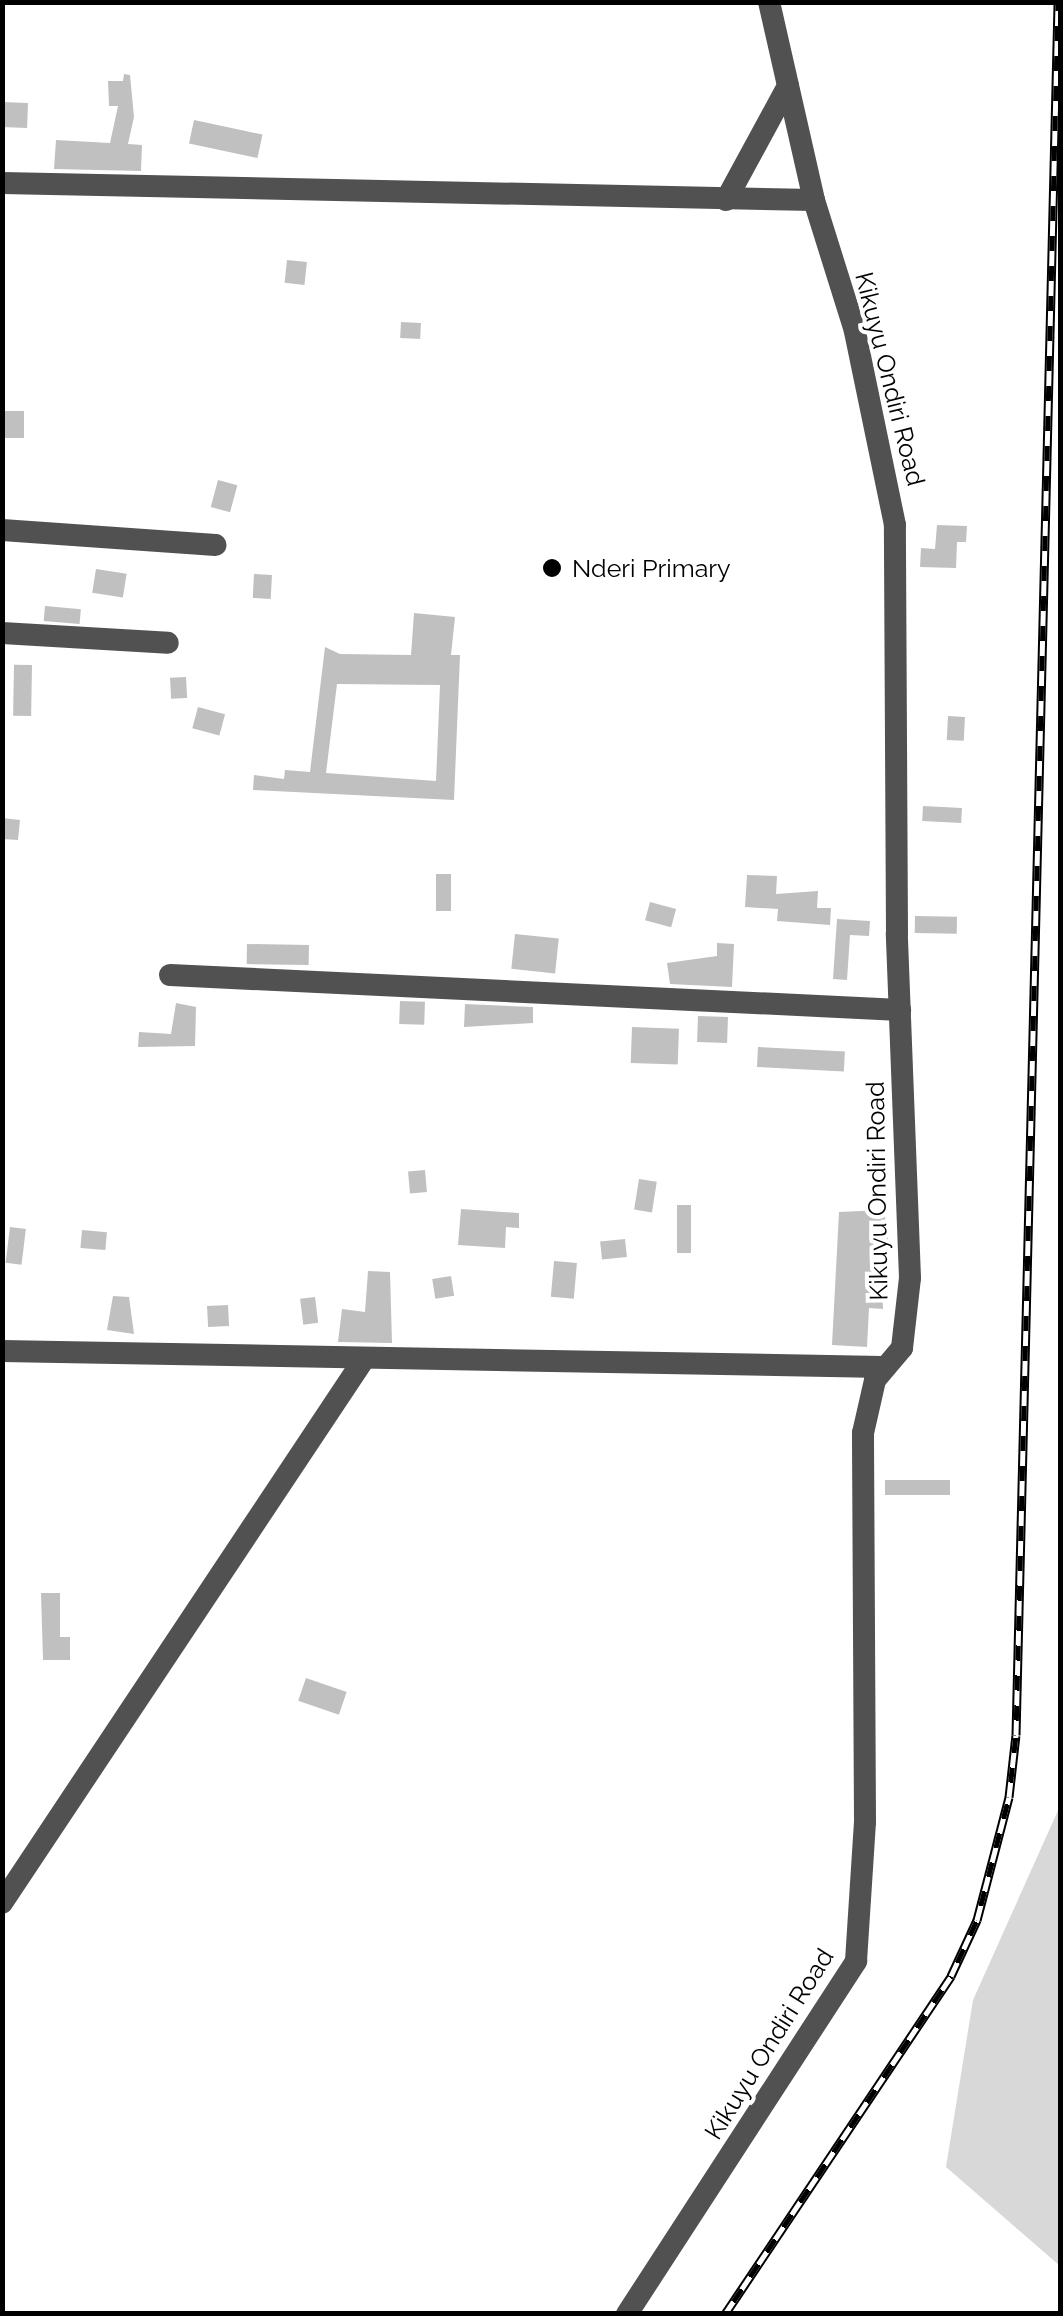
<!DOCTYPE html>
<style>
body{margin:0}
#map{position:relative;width:1063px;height:2316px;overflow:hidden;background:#fff;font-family:Raleway,sans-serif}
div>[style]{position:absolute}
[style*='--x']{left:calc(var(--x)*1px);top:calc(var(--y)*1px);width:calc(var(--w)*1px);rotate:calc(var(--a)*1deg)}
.green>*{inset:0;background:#d8d8d8}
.building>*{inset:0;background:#c0c0c0;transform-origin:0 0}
.minor>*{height:22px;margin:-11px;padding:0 11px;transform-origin:11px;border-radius:11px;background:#515151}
.rail>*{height:9px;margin-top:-4.5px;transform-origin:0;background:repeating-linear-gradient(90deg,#fff 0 15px,#000 0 30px);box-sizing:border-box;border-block:2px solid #000}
.dots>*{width:28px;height:28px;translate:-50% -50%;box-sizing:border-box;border:5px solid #fff;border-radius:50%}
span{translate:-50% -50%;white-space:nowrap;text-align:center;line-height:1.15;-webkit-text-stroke:8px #fff;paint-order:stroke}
.street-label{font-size:25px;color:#000}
.poi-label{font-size:25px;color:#000}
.left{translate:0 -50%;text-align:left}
.frame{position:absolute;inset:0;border:5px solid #000;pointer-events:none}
</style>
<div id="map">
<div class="green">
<div style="clip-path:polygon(1060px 1806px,1060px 2266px,946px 2167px,973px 2000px)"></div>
</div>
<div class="building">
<div style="clip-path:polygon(124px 74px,130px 75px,134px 117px,128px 144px,142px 145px,141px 171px,54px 169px,56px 140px,110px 143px,118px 106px,109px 106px,108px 81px,123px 81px)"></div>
<div style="left:2px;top:102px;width:26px;height:25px;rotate:2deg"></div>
<div style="left:194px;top:120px;width:70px;height:24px;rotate:12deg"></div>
<div style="left:287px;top:260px;width:20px;height:23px;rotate:6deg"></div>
<div style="left:401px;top:322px;width:20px;height:16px;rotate:3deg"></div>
<div style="left:2px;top:411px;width:22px;height:27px"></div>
<div style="left:218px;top:480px;width:20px;height:28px;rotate:15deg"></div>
<div style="clip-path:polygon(937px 525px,967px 526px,966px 542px,957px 542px,956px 568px,920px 567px,921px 548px,935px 549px)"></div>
<div style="left:96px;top:569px;width:31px;height:24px;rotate:9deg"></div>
<div style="left:254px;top:574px;width:18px;height:24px;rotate:3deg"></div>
<div style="left:45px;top:606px;width:36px;height:15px;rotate:5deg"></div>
<div style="clip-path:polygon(evenodd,414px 613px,455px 617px,451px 655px,460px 655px,454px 800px,253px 790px,254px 775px,284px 779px,285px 770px,310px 772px,325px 647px,340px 654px,411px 655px,414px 613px,337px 684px,440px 685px,436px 781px,326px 773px,337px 684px)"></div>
<div style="left:32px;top:665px;width:51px;height:18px;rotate:91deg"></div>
<div style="left:186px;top:677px;width:21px;height:16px;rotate:87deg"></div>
<div style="left:198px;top:707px;width:28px;height:22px;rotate:15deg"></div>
<div style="left:948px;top:716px;width:17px;height:24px;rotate:3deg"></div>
<div style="left:923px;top:806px;width:39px;height:15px;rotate:3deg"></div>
<div style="clip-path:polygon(2px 818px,20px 820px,18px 840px,2px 839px)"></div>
<div style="left:436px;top:874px;width:15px;height:37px"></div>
<div style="clip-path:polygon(747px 875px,777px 876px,776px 894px,818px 891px,817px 908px,831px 908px,830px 925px,777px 921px,778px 909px,745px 907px)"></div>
<div style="left:650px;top:902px;width:27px;height:19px;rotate:15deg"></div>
<div style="left:915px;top:916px;width:42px;height:17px;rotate:1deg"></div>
<div style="clip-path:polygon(837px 919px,870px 921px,869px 936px,850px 935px,847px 980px,833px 979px)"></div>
<div style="left:515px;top:934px;width:44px;height:35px;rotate:6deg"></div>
<div style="clip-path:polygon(717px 943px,734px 944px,732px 987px,670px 984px,667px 963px,717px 956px)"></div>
<div style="left:247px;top:944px;width:62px;height:20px;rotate:1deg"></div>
<div style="left:400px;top:1001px;width:25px;height:23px;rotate:2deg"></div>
<div style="clip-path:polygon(176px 1003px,196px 1007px,195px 1046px,138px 1047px,139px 1032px,171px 1034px)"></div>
<div style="clip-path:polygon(465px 1004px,533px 1007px,533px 1023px,464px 1027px)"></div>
<div style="left:698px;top:1016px;width:30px;height:26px;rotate:2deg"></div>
<div style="left:632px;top:1027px;width:47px;height:36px;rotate:2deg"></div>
<div style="left:758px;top:1047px;width:87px;height:20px;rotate:3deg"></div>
<div style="left:425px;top:1170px;width:22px;height:17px;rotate:85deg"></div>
<div style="left:639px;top:1179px;width:18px;height:31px;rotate:9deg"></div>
<div style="left:677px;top:1205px;width:14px;height:48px"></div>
<div style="clip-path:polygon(461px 1209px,519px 1213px,519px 1228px,506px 1227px,505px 1248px,458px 1245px)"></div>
<div style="clip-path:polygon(883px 1210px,888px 1230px,888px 1246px,880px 1246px,883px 1309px,869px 1308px,867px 1347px,832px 1345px,839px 1212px)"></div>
<div style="left:10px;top:1227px;width:16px;height:36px;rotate:7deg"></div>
<div style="left:82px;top:1230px;width:25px;height:18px;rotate:5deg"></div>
<div style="left:625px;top:1239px;width:18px;height:25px;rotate:84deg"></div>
<div style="left:554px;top:1261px;width:23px;height:36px;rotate:5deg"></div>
<div style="clip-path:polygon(368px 1271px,390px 1272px,392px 1343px,338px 1342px,342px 1309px,365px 1312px)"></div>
<div style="left:451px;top:1276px;width:20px;height:19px;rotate:81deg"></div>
<div style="clip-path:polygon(113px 1296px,129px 1297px,134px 1334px,107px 1330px)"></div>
<div style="left:315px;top:1297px;width:26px;height:15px;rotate:83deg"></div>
<div style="left:228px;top:1305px;width:21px;height:21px;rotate:87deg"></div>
<div style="left:885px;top:1480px;width:65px;height:15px"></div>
<div style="clip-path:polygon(41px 1593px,60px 1593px,60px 1637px,70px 1637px,70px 1660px,43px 1660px)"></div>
<div style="left:306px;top:1678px;width:43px;height:24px;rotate:19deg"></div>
</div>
<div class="minor">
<div style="--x:2;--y:183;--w:812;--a:1.2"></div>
<div style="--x:726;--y:200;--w:130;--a:-61.5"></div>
<div style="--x:2;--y:530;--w:214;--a:4"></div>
<div style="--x:2;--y:633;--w:166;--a:3.4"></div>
<div style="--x:170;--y:975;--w:731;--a:2.74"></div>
<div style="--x:2;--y:1351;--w:880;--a:1.04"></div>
<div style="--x:2;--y:1903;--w:650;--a:-56.36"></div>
<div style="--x:627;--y:2314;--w:421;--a:-57"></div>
<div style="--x:856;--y:1961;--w:139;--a:-86.3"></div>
<div style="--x:865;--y:1822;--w:389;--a:-90.3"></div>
<div style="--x:863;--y:1433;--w:54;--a:-77.2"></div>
<div style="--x:875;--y:1380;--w:42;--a:-49.8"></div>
<div style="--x:902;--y:1348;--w:70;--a:-83.5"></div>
<div style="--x:910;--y:1278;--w:345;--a:-92.2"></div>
<div style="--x:897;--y:933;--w:408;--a:-90.3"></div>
<div style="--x:895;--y:525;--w:198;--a:-101.7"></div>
<div style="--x:855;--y:331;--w:137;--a:-107.4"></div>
<div style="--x:814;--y:200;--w:203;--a:-102.8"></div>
</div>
<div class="rail">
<div style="--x:725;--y:2314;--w:407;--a:-56.2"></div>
<div style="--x:951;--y:1976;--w:62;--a:-65.1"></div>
<div style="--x:977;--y:1920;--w:127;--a:-75.4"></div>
<div style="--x:1009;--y:1797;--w:62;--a:-83.6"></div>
<div style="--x:1016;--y:1735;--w:1734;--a:-88.61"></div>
</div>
<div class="dots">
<div style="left:552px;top:568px;background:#000"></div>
</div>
<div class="street-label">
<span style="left:890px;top:379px;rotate:76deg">Kikuyu Ondiri Road</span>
<span style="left:877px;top:1191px;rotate:-91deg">Kikuyu Ondiri Road</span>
<span style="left:769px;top:2044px;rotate:-58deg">Kikuyu Ondiri Road</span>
</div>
<div class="poi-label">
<span class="left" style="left:572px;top:568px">Nderi Primary</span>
</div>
<div class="frame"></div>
</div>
